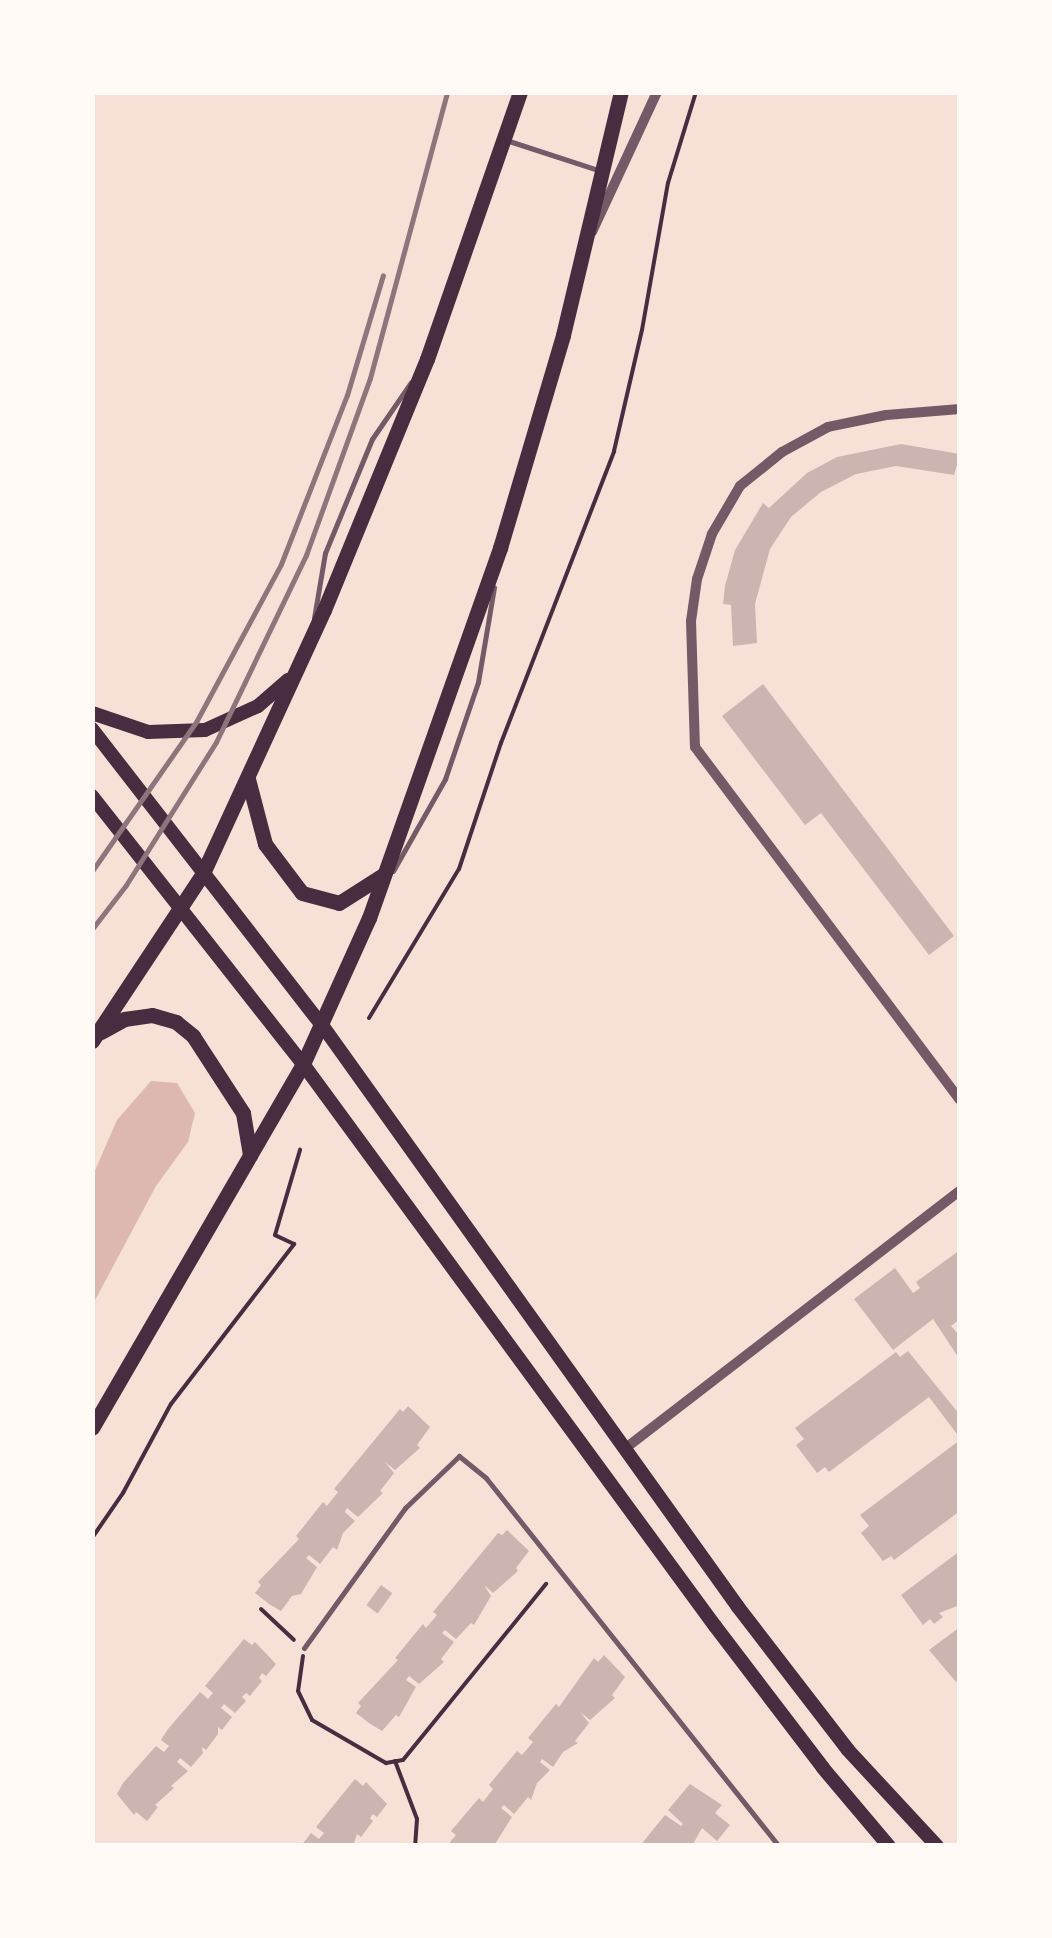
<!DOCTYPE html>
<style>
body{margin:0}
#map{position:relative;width:1052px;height:1938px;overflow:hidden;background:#f7e1d7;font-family:Inter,sans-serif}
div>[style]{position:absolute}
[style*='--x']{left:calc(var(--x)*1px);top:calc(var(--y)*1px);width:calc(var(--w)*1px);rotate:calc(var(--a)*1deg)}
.water>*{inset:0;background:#dcb8b0}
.building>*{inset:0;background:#ccb4b1;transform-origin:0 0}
.path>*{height:4px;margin:-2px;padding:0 2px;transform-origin:2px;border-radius:2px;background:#4a2c40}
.service>*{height:5px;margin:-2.5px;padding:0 2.5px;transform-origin:2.5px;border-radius:2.5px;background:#755966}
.minor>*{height:10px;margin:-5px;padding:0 5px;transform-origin:5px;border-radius:5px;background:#755966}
.secondary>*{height:14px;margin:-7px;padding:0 7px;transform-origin:7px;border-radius:7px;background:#4a2c40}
.primary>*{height:15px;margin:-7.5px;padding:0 7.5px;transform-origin:7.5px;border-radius:7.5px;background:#4a2c40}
.rail>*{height:5px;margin:-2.5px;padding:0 2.5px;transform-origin:2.5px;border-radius:2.5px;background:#8f747c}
span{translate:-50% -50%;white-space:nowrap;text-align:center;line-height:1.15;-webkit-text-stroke:8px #fffaf5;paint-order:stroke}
.frame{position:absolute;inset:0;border:95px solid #fffaf5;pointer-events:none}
</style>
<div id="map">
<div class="water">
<div style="clip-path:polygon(151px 1081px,177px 1083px,195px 1113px,188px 1142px,156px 1186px,93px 1304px,93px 1175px,117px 1120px)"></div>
</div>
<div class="building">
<div style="clip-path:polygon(901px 444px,960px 454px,954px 475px,896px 466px,856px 474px,821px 492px,791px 517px,770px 549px,755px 604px,757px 643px,733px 646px,731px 605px,723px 604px,725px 586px,735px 550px,763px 503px,769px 508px,807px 473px,837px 457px)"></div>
<div style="clip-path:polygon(763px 684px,954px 936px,929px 955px,821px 813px,805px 825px,722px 716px)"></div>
<div style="clip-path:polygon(960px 1250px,960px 1319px,951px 1326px,960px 1336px,960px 1360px,933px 1319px,893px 1350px,854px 1299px,895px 1268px,913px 1293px,920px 1288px,916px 1282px)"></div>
<div style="clip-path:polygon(908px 1351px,960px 1415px,960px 1438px,929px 1397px,829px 1472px,825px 1467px,817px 1473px,796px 1445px,804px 1439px,795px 1428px,896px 1352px,900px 1357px)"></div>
<div style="clip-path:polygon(408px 1406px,430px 1427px,417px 1445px,420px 1448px,395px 1470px,385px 1462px,394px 1473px,380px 1491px,383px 1493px,358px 1517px,347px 1508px,345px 1512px,355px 1521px,343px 1533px,337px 1550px,333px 1547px,320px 1564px,309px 1555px,306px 1558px,317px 1567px,301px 1594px,292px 1596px,281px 1611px,269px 1604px,255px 1593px,261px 1585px,258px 1582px,299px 1539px,296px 1536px,323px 1502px,327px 1506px,338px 1492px,334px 1489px,400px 1409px,403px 1412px)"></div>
<div style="clip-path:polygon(960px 1440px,960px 1511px,894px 1560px,891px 1556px,883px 1561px,861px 1533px,869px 1526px,860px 1515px)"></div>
<div style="clip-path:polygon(507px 1530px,529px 1551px,516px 1568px,518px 1571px,493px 1593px,484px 1585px,491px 1596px,474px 1625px,471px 1623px,456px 1639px,445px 1630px,442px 1633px,454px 1642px,441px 1659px,444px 1662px,419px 1684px,409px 1676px,406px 1680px,416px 1687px,399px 1717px,396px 1715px,382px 1731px,369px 1723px,356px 1713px,361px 1706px,358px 1703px,398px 1660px,395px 1658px,423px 1624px,426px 1628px,437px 1615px,433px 1612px,498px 1533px,502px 1535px)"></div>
<div style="clip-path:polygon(960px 1551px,960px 1605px,939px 1613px,943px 1617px,934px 1624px,930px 1619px,923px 1625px,901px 1595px)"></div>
<div style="left:381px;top:1585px;width:14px;height:25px;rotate:36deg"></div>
<div style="clip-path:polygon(960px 1627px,960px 1679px,956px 1682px,929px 1650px)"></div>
<div style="clip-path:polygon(244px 1639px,252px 1645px,255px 1642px,276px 1664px,266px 1676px,262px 1673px,259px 1678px,262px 1681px,250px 1696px,246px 1693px,242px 1697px,246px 1701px,235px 1713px,224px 1704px,221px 1708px,232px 1717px,222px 1730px,218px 1727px,218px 1734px,206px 1750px,202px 1747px,203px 1753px,191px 1767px,180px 1758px,177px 1762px,188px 1771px,171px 1786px,174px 1788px,155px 1805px,158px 1807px,147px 1821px,136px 1812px,134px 1815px,117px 1794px,123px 1783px,156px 1746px,164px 1752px,169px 1746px,161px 1740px,168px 1729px,200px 1692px,208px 1699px,213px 1693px,205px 1686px)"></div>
<div style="clip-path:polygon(604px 1655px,625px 1677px,612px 1695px,615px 1698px,590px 1720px,580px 1712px,589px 1723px,575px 1741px,578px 1743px,563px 1752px,553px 1767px,542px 1759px,540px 1762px,550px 1770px,537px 1783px,531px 1800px,528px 1797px,514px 1814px,504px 1805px,501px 1808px,512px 1817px,495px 1844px,453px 1846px,450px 1842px,456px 1835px,451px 1831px,479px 1798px,483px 1802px,493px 1789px,489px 1785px,517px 1751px,522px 1755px,533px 1742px,528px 1738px,556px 1704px,559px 1707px,594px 1658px,598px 1662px)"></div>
<div style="clip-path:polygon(355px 1779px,363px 1786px,366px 1782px,387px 1804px,377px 1817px,373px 1814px,370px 1818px,373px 1821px,361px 1837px,357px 1834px,353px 1846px,301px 1846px,311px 1833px,319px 1839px,324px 1833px,316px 1827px)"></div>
<div style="clip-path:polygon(690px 1784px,722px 1805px,715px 1813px,730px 1825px,717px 1841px,702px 1828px,692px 1846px,647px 1846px,643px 1842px,665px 1815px,681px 1826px,683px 1824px,668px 1810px)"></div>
</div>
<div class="path">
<div style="--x:369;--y:1018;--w:174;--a:-58.9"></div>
<div style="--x:459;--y:869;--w:133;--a:-71.6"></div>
<div style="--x:501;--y:743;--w:313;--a:-68.8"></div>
<div style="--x:614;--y:451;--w:124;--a:-77"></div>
<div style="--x:642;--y:330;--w:149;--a:-80"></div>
<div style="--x:668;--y:183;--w:95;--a:-72.9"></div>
<div style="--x:92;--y:1538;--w:55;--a:-55.4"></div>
<div style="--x:123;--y:1493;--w:101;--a:-61.7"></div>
<div style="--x:171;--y:1404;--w:202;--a:-52.4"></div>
<div style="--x:294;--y:1244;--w:21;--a:-155"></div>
<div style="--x:275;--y:1235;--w:89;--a:-73.6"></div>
<div style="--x:261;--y:1609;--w:45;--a:43.2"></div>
<div style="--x:303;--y:1656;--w:35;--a:98"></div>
<div style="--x:298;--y:1691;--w:32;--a:64"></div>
<div style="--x:312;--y:1720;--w:86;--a:30.2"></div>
<div style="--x:386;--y:1763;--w:17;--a:-10"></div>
<div style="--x:403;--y:1760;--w:227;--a:-50.9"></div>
<div style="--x:395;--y:1761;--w:62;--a:69.2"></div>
<div style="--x:417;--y:1819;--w:27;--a:94"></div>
</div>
<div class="service">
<div style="--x:509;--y:141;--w:94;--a:18"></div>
<div style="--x:314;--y:618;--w:66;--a:-80.4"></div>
<div style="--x:325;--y:553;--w:123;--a:-67.6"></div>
<div style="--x:372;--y:439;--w:69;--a:-55.6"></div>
<div style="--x:393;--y:871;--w:106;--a:-60.5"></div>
<div style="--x:445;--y:779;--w:102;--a:-71.2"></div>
<div style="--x:478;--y:682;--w:96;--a:-80.4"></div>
<div style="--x:304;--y:1648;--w:173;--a:-54.2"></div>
<div style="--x:405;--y:1508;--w:75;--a:-43.9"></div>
<div style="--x:459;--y:1456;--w:35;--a:39"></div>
<div style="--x:486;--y:1478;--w:470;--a:51.5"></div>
</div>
<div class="minor">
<div style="--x:592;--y:232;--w:154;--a:-65.1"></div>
<div style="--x:960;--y:409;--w:74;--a:175.4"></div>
<div style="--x:886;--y:415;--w:59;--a:168.3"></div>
<div style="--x:828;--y:427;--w:52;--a:151.5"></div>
<div style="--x:782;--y:452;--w:54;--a:141"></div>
<div style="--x:740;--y:486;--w:56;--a:120.3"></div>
<div style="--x:712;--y:534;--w:47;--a:108.4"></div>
<div style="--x:697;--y:579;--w:42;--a:98.1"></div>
<div style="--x:691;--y:621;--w:126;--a:88.2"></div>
<div style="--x:695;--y:747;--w:441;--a:53.1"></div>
<div style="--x:627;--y:1447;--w:420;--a:-37.6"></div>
</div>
<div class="secondary">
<div style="--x:92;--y:713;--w:59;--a:18.7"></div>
<div style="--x:148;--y:732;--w:57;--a:-2"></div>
<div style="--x:205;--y:730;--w:58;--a:-24.4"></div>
<div style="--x:258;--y:706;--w:40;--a:-41"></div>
<div style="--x:92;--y:729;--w:375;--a:52.2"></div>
<div style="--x:322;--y:1025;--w:715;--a:54.44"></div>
<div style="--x:738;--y:1607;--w:180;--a:52.4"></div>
<div style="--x:848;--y:1750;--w:131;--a:47.2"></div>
<div style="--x:92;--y:796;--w:341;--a:51.8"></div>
<div style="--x:303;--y:1064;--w:697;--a:53.76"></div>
<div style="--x:715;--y:1626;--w:178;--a:52.7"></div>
<div style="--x:823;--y:1768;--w:102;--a:49.8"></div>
</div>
<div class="primary">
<div style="--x:248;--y:779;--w:67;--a:75.3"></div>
<div style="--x:265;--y:844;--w:61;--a:52.9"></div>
<div style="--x:302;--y:893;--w:38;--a:15"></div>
<div style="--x:339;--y:903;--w:52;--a:-32.5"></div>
<div style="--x:101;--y:1032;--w:26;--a:-29"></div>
<div style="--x:124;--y:1019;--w:28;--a:-8"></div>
<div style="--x:152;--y:1015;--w:25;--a:16"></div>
<div style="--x:176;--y:1022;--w:22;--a:39"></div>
<div style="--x:193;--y:1036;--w:92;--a:57"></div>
<div style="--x:243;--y:1113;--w:43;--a:80.5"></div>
<div style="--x:92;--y:1041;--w:201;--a:-56.5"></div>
<div style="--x:203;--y:873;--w:289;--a:-65.3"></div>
<div style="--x:324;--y:610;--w:271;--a:-67.7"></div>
<div style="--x:427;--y:359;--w:283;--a:-70.8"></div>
<div style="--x:92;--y:1428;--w:421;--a:-59.9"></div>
<div style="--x:303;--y:1064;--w:160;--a:-65.7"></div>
<div style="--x:369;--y:918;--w:393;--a:-70.5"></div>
<div style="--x:500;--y:548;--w:222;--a:-73.5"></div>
<div style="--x:563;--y:335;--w:250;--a:-76.6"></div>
</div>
<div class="rail">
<div style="--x:92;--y:871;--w:182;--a:-55.1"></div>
<div style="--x:196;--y:722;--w:179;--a:-61.7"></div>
<div style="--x:281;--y:564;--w:181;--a:-68.7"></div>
<div style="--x:347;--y:395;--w:125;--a:-73.3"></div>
<div style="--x:92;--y:929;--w:56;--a:-52.3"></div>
<div style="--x:126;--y:885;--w:169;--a:-57.8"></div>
<div style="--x:216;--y:742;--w:208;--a:-64.3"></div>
<div style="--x:306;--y:555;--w:188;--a:-70.1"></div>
<div style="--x:370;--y:378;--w:296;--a:-74.9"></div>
</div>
<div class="frame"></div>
</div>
